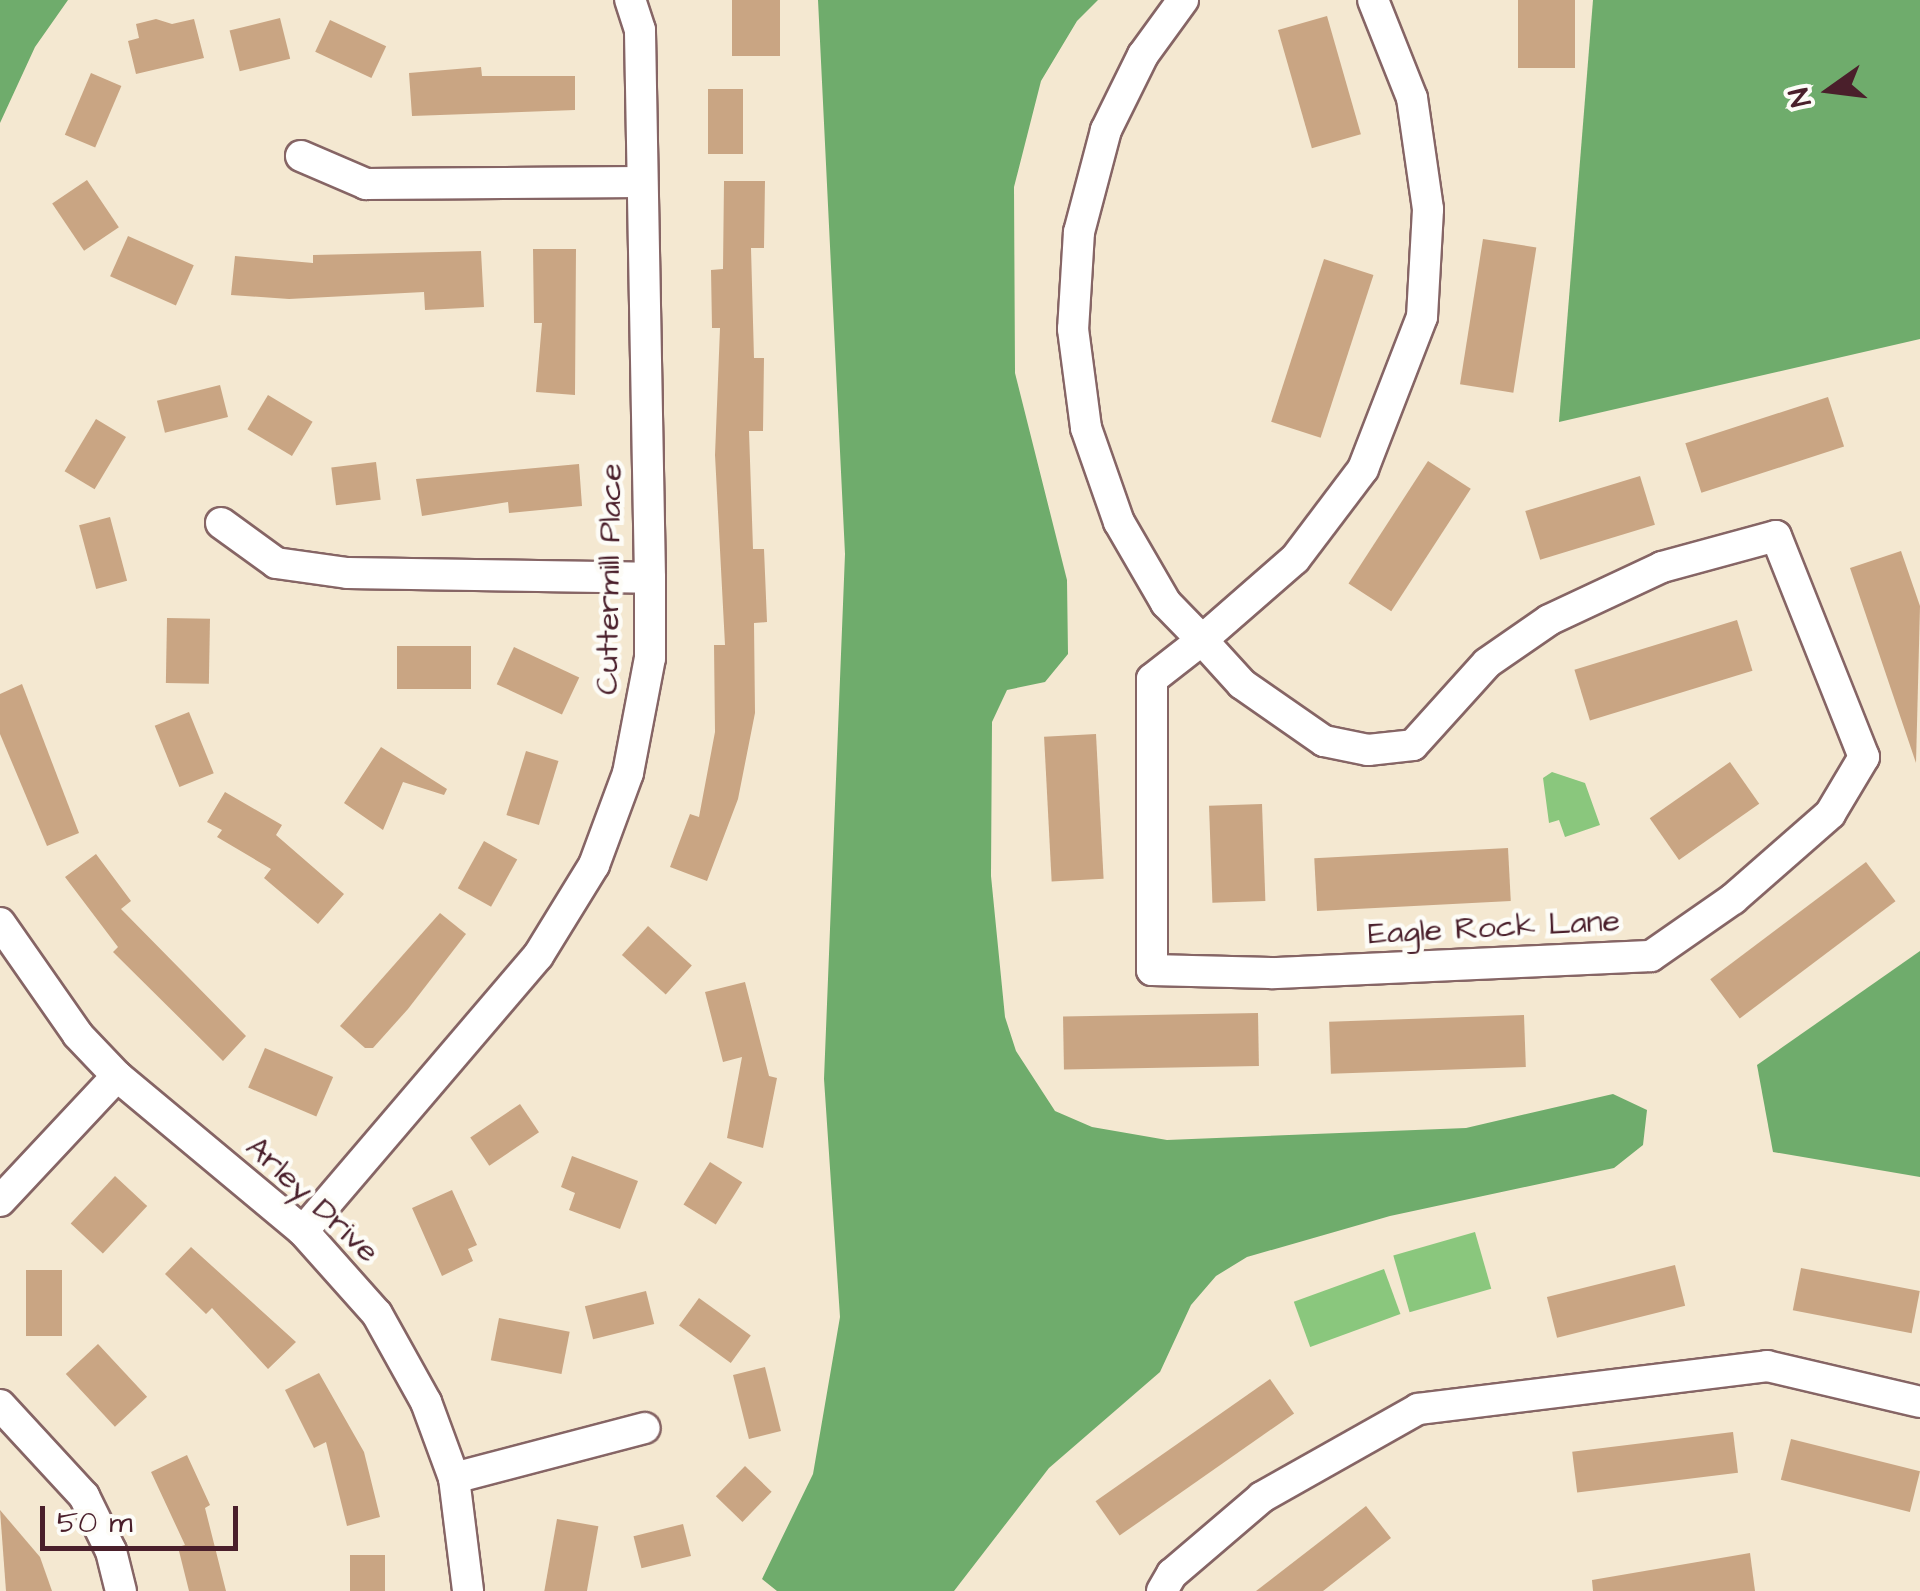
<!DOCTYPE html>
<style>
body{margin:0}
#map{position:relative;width:1920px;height:1591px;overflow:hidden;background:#f4e8d1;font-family:"Architects Daughter",sans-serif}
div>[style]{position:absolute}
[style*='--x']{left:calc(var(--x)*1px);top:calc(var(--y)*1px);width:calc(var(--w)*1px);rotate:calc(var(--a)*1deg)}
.green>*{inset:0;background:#8ac77d;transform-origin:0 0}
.forest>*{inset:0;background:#6fac6c}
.building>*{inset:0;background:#c9a583;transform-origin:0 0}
.roads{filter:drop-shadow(2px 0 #866565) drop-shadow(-2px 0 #866565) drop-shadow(0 2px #866565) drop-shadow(0 -2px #866565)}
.minor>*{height:30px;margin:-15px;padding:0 15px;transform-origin:15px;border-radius:15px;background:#fff}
span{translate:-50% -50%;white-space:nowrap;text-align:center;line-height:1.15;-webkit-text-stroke:9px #fdfcf7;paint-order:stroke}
.street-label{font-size:32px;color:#4a1f2b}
.north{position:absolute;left:1780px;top:40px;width:100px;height:100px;-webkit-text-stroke:8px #fdfcf7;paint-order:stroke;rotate:256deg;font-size:28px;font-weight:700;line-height:40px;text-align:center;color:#4a1f2b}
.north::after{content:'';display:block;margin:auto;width:35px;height:45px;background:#4a1f2b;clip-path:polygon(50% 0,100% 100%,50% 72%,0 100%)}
.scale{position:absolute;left:40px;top:1506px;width:198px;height:45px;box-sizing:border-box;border:5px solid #4a1f2b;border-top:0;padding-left:12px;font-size:30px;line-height:35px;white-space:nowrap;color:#4a1f2b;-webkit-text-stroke:8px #fdfcf7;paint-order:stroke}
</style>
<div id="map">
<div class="green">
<div style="clip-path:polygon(1552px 772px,1585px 783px,1600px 825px,1565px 837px,1559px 820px,1549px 823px,1543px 778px)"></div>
<div style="left:1475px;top:1232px;width:59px;height:85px;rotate:74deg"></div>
<div style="left:1384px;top:1269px;width:48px;height:96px;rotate:70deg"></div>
</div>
<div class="forest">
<div style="clip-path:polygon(0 0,68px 0,35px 47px,0 123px)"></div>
<div style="clip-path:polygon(818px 0,1098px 0,1077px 21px,1041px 81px,1014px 187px,1015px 373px,1067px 580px,1068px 654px,1045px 682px,1007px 690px,992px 722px,991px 876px,1005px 1017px,1016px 1051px,1055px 1111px,1092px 1127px,1167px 1140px,1466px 1128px,1613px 1094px,1647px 1110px,1643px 1145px,1614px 1168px,1390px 1216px,1247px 1257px,1216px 1276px,1191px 1305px,1160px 1372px,1049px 1468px,954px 1591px,777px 1591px,762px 1579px,813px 1474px,840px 1317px,824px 1079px,845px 554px)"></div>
<div style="clip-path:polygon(1593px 0,1920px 0,1920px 339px,1559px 422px)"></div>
<div style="clip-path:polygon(1920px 951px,1920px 1177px,1773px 1152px,1757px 1065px)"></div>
</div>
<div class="building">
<div style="left:732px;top:0;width:48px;height:56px"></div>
<div style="left:1518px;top:0;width:57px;height:68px"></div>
<div style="left:1327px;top:16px;width:123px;height:51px;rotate:74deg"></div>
<div style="left:280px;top:18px;width:42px;height:52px;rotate:76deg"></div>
<div style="clip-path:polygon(156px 19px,172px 24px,194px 19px,204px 58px,136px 74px,128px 41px,139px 38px,136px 24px)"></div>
<div style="left:330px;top:20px;width:62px;height:35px;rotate:25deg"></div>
<div style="clip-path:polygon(481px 67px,482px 76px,575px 76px,575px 110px,412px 116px,409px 73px)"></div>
<div style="left:91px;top:73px;width:33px;height:67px;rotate:23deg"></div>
<div style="left:708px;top:89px;width:35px;height:65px"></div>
<div style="left:87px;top:180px;width:57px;height:42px;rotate:56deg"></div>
<div style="clip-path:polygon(724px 181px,765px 181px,764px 248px,751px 248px,754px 358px,764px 358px,763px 431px,749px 431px,753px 549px,764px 549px,767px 622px,754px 623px,755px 713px,738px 799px,707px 881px,670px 867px,690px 814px,699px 817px,715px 732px,714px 645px,725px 645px,715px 455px,720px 328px,712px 328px,711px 270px,723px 269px)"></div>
<div style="left:128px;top:236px;width:72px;height:44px;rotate:24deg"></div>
<div style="left:1483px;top:239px;width:54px;height:147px;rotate:9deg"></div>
<div style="clip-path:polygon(533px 249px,576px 249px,575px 395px,536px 392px,542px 323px,534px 323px)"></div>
<div style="clip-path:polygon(481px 251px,484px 307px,425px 310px,424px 292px,289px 299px,231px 295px,235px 256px,313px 263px,313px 255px)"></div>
<div style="left:1324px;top:259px;width:52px;height:171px;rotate:18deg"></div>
<div style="left:220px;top:385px;width:33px;height:65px;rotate:76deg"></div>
<div style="left:268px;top:395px;width:52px;height:40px;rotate:31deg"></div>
<div style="left:1828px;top:397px;width:52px;height:150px;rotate:72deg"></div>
<div style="left:96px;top:419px;width:35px;height:61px;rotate:31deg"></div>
<div style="left:1428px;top:461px;width:51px;height:146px;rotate:33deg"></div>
<div style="left:376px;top:462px;width:38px;height:45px;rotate:83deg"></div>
<div style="clip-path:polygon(579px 464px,582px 506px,509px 513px,508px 502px,422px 516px,416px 479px)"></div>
<div style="left:1640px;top:476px;width:51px;height:120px;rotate:73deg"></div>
<div style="left:110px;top:517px;width:66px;height:32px;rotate:75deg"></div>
<div style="clip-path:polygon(1901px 551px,1920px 606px,1916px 763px,1850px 568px)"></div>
<div style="left:167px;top:618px;width:43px;height:65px;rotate:1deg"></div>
<div style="left:1737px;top:620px;width:53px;height:170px;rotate:73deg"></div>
<div style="left:471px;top:646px;width:43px;height:74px;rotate:90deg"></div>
<div style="left:514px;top:647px;width:72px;height:41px;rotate:25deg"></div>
<div style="clip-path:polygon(22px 684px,79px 833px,47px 846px,0 734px,0 694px)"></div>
<div style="left:189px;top:712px;width:66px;height:37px;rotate:68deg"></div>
<div style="left:1096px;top:734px;width:145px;height:52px;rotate:87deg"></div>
<div style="clip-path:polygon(381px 747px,447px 789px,444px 795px,403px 782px,383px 830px,344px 803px)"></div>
<div style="left:526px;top:751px;width:34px;height:67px;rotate:17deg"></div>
<div style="left:1730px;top:762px;width:51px;height:98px;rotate:55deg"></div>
<div style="clip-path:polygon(225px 792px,282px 825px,276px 835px,344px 894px,318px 924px,264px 878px,271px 869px,217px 837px,222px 830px,207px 822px)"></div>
<div style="left:1262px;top:804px;width:97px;height:53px;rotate:88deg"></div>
<div style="left:484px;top:841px;width:38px;height:54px;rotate:29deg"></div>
<div style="left:1508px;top:848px;width:53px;height:194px;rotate:87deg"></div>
<div style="clip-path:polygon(96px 854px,131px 901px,121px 909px,246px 1036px,223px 1061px,113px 952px,118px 947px,65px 877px)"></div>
<div style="left:1866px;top:862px;width:49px;height:195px;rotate:53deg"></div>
<div style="clip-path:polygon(440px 913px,466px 934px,408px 1009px,373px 1048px,365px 1048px,340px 1026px)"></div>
<div style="left:648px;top:926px;width:59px;height:39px;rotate:42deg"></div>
<div style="clip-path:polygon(745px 982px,769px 1076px,777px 1078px,763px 1148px,727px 1138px,742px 1057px,723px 1062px,705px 992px)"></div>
<div style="left:1258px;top:1013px;width:53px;height:195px;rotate:89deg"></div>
<div style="left:1524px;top:1015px;width:52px;height:195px;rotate:88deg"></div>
<div style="left:265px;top:1048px;width:74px;height:43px;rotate:23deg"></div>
<div style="left:520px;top:1104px;width:34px;height:60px;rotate:56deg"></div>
<div style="clip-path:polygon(572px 1156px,638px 1181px,620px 1229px,569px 1210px,575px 1193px,561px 1187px)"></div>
<div style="left:710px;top:1162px;width:38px;height:50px;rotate:32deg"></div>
<div style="left:115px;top:1176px;width:44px;height:65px;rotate:43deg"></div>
<div style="clip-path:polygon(452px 1190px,477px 1245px,468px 1249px,473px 1261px,442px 1276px,412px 1208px)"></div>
<div style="clip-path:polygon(191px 1247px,296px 1342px,268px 1369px,212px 1308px,206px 1314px,165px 1274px)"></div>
<div style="left:1675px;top:1265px;width:42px;height:132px;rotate:76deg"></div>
<div style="left:1801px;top:1268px;width:121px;height:43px;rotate:11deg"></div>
<div style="left:26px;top:1270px;width:36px;height:66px"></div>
<div style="left:646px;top:1291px;width:34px;height:63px;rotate:76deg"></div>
<div style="left:699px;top:1298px;width:64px;height:34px;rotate:36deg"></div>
<div style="left:499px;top:1318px;width:72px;height:43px;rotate:11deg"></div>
<div style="left:98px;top:1344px;width:72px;height:44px;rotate:47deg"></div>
<div style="left:765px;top:1367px;width:66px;height:33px;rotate:76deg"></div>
<div style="clip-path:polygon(319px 1373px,364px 1452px,380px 1517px,347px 1526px,326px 1442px,314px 1448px,285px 1390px)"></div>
<div style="left:1270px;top:1379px;width:42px;height:213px;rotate:55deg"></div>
<div style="left:1733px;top:1432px;width:41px;height:162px;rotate:83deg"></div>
<div style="left:1791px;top:1439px;width:133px;height:42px;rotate:14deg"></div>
<div style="clip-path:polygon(187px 1455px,210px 1505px,205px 1508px,226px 1591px,189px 1591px,178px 1547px,185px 1545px,151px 1472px)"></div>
<div style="left:745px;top:1466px;width:37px;height:42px;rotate:44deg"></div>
<div style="clip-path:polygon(1366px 1506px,1391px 1538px,1323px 1591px,1256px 1591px)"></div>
<div style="clip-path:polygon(0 1510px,40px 1557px,52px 1591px,6px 1591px)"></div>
<div style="left:557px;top:1519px;width:42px;height:73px;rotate:10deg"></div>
<div style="left:683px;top:1524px;width:33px;height:51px;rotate:76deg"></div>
<div style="clip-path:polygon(1750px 1553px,1755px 1591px,1593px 1591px,1592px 1580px)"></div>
<div style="left:350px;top:1555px;width:35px;height:36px"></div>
</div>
<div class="roads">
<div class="minor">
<div style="--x:1183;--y:0;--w:68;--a:126"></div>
<div style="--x:1143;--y:55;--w:84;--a:116.3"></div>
<div style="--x:1106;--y:130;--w:106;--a:104.8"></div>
<div style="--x:1079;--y:232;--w:97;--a:93.5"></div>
<div style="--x:1073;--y:329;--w:100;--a:82.5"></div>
<div style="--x:1086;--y:428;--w:100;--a:70.7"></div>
<div style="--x:1119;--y:522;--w:94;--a:59.9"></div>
<div style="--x:1166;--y:603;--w:52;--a:45.8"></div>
<div style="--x:1202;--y:640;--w:59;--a:47.7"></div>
<div style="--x:1242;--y:684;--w:100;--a:34.8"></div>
<div style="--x:1324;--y:741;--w:45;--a:11.6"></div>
<div style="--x:1368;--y:750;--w:45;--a:-6.3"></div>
<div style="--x:1413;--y:745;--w:110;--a:-47.9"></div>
<div style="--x:1487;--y:663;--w:75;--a:-34.7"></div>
<div style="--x:1549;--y:620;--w:125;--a:-25.1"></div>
<div style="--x:1662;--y:567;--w:118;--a:-15.2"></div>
<div style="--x:1776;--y:536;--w:238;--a:68.3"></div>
<div style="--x:1864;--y:757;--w:66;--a:120.8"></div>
<div style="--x:1830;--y:814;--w:129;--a:138.8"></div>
<div style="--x:1733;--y:899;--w:100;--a:145.2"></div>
<div style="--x:1651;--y:956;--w:380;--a:177.4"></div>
<div style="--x:1271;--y:973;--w:119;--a:-178.6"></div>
<div style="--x:1152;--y:970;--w:291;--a:-90"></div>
<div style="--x:1152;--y:679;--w:63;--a:-38"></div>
<div style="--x:1202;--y:640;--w:123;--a:-41.1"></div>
<div style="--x:1295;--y:559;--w:113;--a:-52.9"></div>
<div style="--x:1363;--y:469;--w:163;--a:-68.8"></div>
<div style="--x:1422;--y:317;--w:108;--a:-86.8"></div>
<div style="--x:1428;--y:209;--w:112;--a:-98.2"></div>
<div style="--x:1412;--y:98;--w:105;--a:-111.7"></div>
<div style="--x:301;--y:156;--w:71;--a:23.3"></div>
<div style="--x:366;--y:184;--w:276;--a:-0.4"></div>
<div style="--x:221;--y:523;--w:68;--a:36"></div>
<div style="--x:276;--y:563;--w:72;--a:8"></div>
<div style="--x:347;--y:573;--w:303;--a:0.9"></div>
<div style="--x:0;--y:923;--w:136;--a:55.1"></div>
<div style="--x:78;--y:1035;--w:57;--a:46.4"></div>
<div style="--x:117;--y:1076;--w:242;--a:39.8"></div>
<div style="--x:303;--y:1231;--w:111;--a:48.3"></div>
<div style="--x:377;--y:1314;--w:101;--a:60.9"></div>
<div style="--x:426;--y:1402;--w:81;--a:69.8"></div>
<div style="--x:454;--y:1478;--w:114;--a:82.9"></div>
<div style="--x:0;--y:1201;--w:171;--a:-46.9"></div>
<div style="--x:303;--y:1231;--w:362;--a:-49.5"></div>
<div style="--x:538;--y:956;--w:107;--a:-58.4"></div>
<div style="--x:594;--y:865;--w:98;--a:-69.7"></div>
<div style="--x:628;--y:773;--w:117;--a:-79.2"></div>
<div style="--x:650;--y:658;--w:80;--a:-90"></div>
<div style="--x:650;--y:578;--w:548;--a:-91.05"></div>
<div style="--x:640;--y:30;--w:32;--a:-108"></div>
<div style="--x:0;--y:1405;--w:124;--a:47.3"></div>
<div style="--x:84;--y:1496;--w:61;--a:63.9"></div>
<div style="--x:111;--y:1551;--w:41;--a:76"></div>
<div style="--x:454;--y:1478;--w:197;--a:-14.7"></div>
<div style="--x:1162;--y:1591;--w:20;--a:-60"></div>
<div style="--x:1172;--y:1574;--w:118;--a:-40.5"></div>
<div style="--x:1262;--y:1497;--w:179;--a:-29.4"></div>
<div style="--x:1418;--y:1409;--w:352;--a:-7"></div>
<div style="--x:1767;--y:1366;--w:157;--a:13.2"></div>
</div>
</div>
<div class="street-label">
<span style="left:610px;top:579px;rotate:-89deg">Cuttermill Place</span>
<span style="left:1494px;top:928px;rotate:-3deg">Eagle Rock Lane</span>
<span style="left:312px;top:1200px;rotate:43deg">Arley Drive</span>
</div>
<div class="north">N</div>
<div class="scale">50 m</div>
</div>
